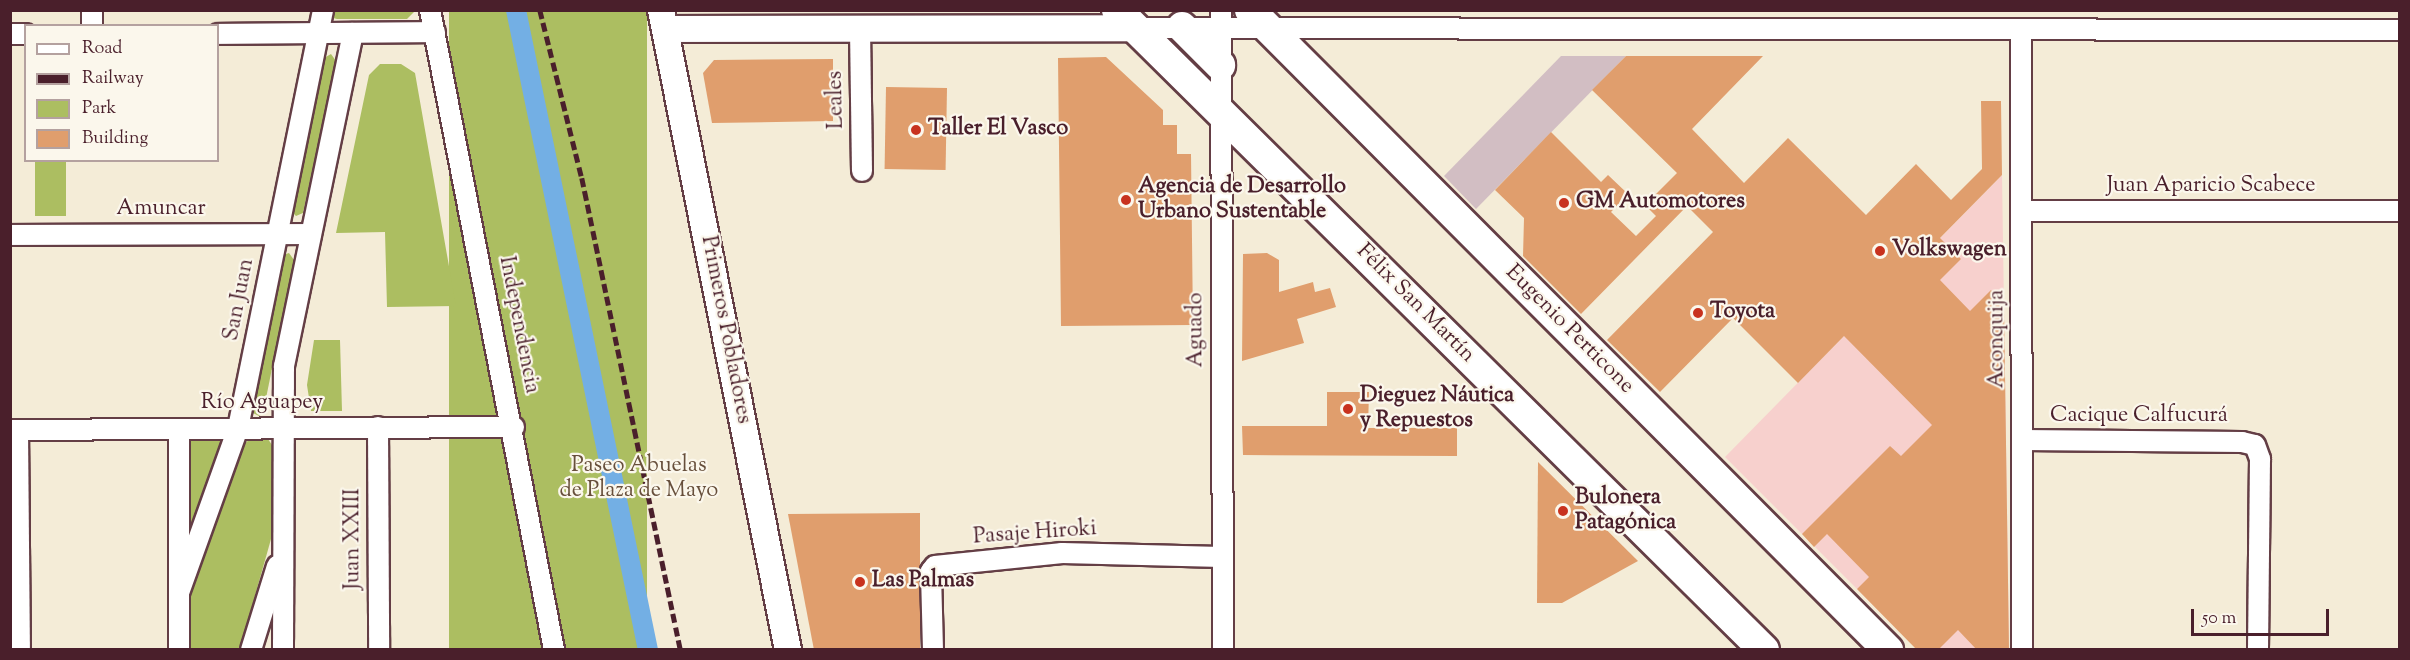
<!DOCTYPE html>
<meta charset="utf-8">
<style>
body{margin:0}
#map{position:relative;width:2410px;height:660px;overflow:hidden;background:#f4ecd7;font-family:"Sorts Mill Goudy",serif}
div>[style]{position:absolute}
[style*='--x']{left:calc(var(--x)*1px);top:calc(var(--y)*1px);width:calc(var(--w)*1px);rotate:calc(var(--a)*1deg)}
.built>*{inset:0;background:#f7d0cd}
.industrial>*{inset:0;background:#d2bec3}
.green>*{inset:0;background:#acbe61;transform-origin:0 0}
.canal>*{height:20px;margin:-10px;padding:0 10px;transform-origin:10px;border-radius:10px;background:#73afe4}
.building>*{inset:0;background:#e09e6d;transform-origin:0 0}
.roads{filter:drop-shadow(2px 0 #643e45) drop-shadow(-2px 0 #643e45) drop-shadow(0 2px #643e45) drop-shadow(0 -2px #643e45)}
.minor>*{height:20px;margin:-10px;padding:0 10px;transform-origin:10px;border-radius:10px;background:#fff}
.major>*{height:26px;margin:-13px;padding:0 13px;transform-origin:13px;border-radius:13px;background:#fff}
.highway>*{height:30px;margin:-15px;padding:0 15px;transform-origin:15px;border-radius:15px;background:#fff}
.rail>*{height:4.5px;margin-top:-2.25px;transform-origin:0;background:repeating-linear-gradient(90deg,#4a1f2b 0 9px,transparent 0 13.5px)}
.dots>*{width:16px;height:16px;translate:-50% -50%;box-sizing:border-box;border:3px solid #fbf7ec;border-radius:50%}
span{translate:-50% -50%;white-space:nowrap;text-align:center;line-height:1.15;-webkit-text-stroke:4.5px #fbf7ec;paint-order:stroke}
.street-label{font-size:22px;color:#4a1f2b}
.poi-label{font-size:22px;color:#4a1f2b;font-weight:700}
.left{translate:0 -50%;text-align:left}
.park-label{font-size:22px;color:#674f3b}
.frame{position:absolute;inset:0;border:12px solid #4a1f2b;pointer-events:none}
.legend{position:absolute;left:24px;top:24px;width:195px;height:138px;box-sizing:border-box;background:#fbf7ec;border:2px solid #b4a19f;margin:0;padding:8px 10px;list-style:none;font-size:18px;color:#4a1f2b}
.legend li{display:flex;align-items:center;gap:12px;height:30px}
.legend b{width:30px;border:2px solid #b4a19f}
.scale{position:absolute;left:2191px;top:609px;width:138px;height:27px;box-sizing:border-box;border:3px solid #4a1f2b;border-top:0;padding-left:8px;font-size:18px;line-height:21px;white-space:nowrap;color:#4a1f2b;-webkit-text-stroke:4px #fbf7ec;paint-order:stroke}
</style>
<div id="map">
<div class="built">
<div style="clip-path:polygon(2002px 175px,2009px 649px,1917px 649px,1725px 457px)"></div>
</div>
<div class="industrial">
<div style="clip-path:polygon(1561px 56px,1626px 56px,1476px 209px,1444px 176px)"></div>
</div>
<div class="green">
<div style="clip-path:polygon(331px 10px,415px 11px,407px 19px,337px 19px,333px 18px)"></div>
<div style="left:449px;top:11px;width:198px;height:650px"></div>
<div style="clip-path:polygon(331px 54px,336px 61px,303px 213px,296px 216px,291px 211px,324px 58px)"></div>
<div style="clip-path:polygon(380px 64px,401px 64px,415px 73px,456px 306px,387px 307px,385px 232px,336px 233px,369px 75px)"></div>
<div style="left:35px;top:161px;width:31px;height:55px"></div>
<div style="clip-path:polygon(289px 253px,294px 260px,263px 413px,259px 416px,251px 412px,283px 255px)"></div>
<div style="clip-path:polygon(314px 340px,340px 340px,342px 411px,311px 411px,307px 385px)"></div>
<div style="clip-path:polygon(251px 438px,268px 439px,274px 448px,273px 532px,240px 649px,186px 650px,188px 597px,241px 447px)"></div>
<div style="clip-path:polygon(187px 439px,228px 439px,188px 538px)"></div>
</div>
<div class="canal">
<div style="--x:516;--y:10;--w:653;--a:78.35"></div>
</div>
<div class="building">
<div style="clip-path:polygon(1626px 56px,1763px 56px,1692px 129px,1744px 183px,1788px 138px,1866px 215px,1916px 164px,1951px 200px,1982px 169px,1981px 101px,2001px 101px,2002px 175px,1940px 238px,1961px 259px,1940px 280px,1970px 311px,1991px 290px,2004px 303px,2009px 650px,1977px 650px,1958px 630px,1938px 650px,1917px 650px,1857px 589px,1869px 577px,1827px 534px,1814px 547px,1802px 534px,1890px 446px,1901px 456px,1932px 425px,1844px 336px,1798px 383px,1733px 318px,1660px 392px,1607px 340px,1713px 232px,1687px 206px,1581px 314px,1523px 256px,1524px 218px,1495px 190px,1551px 132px,1601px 182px,1608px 175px,1628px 194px,1611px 212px,1636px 236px,1656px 216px,1645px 205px,1677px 173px,1592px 90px)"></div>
<div style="clip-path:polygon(1106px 57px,1163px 110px,1163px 125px,1177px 125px,1177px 154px,1191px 154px,1193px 325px,1061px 326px,1058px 58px)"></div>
<div style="clip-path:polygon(833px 59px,833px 121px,712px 123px,703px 73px,714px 60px)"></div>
<div style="left:947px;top:88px;width:82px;height:61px;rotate:91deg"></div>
<div style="clip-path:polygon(1267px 253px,1279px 260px,1279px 292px,1313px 282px,1315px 292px,1330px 288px,1336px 307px,1297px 319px,1304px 343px,1242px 361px,1243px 254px)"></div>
<div style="clip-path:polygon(1327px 392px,1369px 392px,1368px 428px,1457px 428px,1457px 456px,1243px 455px,1242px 426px,1327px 426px)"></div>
<div style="clip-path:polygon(1538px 462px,1638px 561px,1562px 603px,1537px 603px)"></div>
<div style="clip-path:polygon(920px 513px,920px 650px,814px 650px,788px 514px)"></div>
</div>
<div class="roads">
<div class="minor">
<div style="--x:92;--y:10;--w:16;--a:90"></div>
<div style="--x:430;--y:10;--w:652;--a:79.03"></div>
<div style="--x:1221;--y:10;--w:640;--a:89.82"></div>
<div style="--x:860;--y:28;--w:143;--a:89.2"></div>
<div style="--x:1135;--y:28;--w:1265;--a:0.09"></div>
<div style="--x:2021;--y:29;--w:621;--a:89.91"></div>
<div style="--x:10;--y:34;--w:16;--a:0"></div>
<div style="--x:218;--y:34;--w:217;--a:-0.5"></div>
<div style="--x:2022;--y:211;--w:378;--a:0"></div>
<div style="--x:10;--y:235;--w:301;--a:-0.2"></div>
<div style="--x:378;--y:427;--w:223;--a:89.7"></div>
<div style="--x:179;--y:429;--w:221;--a:90"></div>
<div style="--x:10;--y:430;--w:504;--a:-0.34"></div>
<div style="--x:18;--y:430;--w:220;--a:89.5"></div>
<div style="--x:2022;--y:440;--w:220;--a:0.5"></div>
<div style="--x:2242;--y:442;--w:13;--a:13"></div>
<div style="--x:2255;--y:445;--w:15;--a:70"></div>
<div style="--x:2260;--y:459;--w:191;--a:90.6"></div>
<div style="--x:179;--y:593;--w:175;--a:-70.3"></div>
<div style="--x:238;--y:428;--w:427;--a:-78.5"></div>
<div style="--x:251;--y:650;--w:88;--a:-72.8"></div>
<div style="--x:283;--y:650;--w:284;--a:-89.8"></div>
<div style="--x:284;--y:366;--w:340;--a:-78.3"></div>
<div style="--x:933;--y:650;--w:79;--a:-91.5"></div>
<div style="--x:931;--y:571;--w:6;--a:-51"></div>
<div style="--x:935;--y:566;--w:128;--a:-5.8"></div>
<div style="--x:1062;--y:553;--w:160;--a:1.4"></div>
</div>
<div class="major">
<div style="--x:661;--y:10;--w:652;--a:78.78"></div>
<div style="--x:665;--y:29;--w:470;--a:-0.1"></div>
</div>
<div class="highway">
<div style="--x:1117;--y:10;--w:910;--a:44.69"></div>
<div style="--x:1250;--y:10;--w:904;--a:45.09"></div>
<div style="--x:1182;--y:27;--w:54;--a:45"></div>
</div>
</div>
<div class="rail">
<div style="--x:540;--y:10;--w:173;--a:76"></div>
<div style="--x:582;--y:178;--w:482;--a:78.2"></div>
</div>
<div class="dots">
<div style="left:916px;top:130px;background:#c8321e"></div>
<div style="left:1126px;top:200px;background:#c8321e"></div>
<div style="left:1564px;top:203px;background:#c8321e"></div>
<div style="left:1880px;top:251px;background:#c8321e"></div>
<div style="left:1698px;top:313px;background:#c8321e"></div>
<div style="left:1348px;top:409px;background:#c8321e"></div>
<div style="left:1563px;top:511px;background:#c8321e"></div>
<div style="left:860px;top:582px;background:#c8321e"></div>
</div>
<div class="street-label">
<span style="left:837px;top:100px;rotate:-91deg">Leales</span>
<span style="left:2211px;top:187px">Juan Aparicio Scabece</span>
<span style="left:161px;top:210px">Amuncar</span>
<span style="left:240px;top:300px;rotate:-79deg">San Juan</span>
<span style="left:1415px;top:304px;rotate:45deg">Félix San Martín</span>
<span style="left:518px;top:325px;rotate:79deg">Independencia</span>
<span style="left:725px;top:330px;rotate:79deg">Primeros Pobladores</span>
<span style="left:1197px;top:330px;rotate:-90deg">Aguado</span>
<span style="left:1569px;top:330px;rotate:45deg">Eugenio Perticone</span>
<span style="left:1998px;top:339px;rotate:-90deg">Aconquija</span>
<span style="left:262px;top:404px">Río Aguapey</span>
<span style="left:2139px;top:417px">Cacique Calfucurá</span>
<span style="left:1035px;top:534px;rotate:-4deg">Pasaje Hiroki</span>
<span style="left:354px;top:539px;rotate:-90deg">Juan XXIII</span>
</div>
<div class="poi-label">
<span class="left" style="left:928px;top:130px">Taller El Vasco</span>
<span class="left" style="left:1138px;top:200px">Agencia de Desarrollo<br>Urbano Sustentable</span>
<span class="left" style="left:1576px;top:203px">GM Automotores</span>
<span class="left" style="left:1892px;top:251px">Volkswagen</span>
<span class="left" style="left:1710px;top:313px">Toyota</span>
<span class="left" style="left:1360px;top:409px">Dieguez Náutica<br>y Repuestos</span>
<span class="left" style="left:1575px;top:511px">Bulonera<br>Patagónica</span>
<span class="left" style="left:872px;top:582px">Las Palmas</span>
</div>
<div class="park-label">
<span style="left:639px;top:479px">Paseo Abuelas<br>de Plaza de Mayo</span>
</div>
<div class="frame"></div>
<ul class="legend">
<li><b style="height:8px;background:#fff"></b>Road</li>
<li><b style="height:8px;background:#4a1f2b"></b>Railway</li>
<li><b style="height:16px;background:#acbe61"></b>Park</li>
<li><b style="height:16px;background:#e09e6d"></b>Building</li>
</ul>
<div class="scale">50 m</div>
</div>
